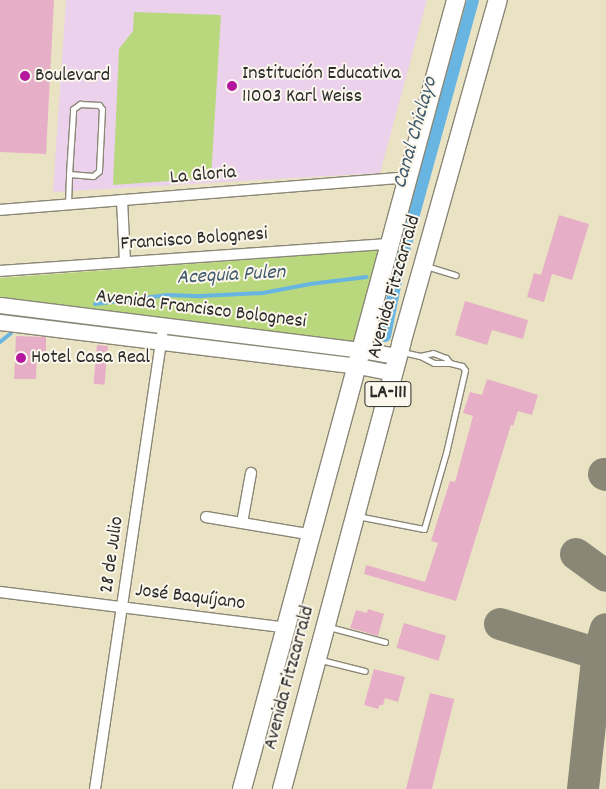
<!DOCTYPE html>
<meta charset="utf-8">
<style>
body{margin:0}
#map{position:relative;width:606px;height:789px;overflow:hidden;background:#eae3c3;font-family:Dekko,sans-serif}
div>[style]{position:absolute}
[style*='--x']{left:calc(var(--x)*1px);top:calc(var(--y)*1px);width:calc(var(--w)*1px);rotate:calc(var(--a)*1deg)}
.built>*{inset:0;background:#ebd1ec}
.green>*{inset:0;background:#b9d77d}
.stream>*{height:4px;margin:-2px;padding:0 2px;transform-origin:2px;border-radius:2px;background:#68b5e2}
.canal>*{height:12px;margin:-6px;padding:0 6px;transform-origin:6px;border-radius:6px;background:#68b5e2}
.taxiway>*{height:32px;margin:-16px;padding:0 16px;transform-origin:16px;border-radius:16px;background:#8a8777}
.building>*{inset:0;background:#e6afc7;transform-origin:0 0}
.roads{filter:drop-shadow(1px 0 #8a8777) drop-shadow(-1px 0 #8a8777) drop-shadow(0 1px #8a8777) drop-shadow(0 -1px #8a8777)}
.lane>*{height:5px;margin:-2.5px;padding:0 2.5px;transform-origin:2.5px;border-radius:2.5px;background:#fff}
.street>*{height:10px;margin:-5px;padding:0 5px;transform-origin:5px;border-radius:5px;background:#fff}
.primary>*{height:15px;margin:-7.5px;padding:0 7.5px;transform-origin:7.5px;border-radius:7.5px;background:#fff}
.highway>*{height:18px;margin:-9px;padding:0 9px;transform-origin:9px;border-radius:9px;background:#fff}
.dots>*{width:14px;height:14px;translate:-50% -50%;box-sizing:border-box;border:2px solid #fbf7ec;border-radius:50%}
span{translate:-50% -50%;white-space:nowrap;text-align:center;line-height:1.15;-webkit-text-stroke:4px #fbf7ec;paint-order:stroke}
.shield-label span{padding:1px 4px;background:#fbf7ec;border:1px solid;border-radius:4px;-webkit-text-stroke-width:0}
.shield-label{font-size:19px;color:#2b2b2b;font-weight:700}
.poi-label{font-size:20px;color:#2b2b2b}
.left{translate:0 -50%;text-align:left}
.street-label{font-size:20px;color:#2b2b2b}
.water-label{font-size:21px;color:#405b6b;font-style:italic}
</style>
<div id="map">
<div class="built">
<div style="clip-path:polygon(66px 0,427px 0,380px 173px,53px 192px)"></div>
</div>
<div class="green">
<div style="clip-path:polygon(134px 12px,221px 15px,211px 178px,113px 185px,119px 49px,133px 31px)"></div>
<div style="clip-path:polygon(380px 250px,353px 345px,0 300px,0 278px)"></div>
</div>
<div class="stream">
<div style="--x:391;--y:276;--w:6;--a:0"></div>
<div style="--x:95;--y:304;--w:73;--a:-7.1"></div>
<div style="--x:167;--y:295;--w:34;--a:2"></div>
<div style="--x:201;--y:296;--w:62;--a:-2.8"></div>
<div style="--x:263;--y:293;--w:48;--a:-10.8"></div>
<div style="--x:310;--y:284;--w:57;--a:-7"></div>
<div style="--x:0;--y:342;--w:14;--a:-39"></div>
</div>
<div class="canal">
<div style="--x:385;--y:336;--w:61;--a:-78.7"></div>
<div style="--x:397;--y:276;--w:286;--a:-74.6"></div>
</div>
<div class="taxiway">
<div style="--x:604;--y:474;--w:2;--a:27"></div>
<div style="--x:576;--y:554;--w:37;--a:36"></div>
<div style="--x:500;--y:624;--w:103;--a:16.9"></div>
<div style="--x:583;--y:789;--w:130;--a:-83.8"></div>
<div style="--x:597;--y:660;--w:32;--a:-74"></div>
</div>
<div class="building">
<div style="clip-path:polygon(0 0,54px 0,46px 154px,0 152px)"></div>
<div style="clip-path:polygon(559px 215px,589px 224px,572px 280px,552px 274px,544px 302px,527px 297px,534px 273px,541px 275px)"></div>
<div style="clip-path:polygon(465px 301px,528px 320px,523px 339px,492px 330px,487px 345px,455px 335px)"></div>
<div style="clip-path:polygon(16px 336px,46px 337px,46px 352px,37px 352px,36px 379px,14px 379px)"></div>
<div style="left:97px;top:345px;width:11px;height:39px;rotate:5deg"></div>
<div style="clip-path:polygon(487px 379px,538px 395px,532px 415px,518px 411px,513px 426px,511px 425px,456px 601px,364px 574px,366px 565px,425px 582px,438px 543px,431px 541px,450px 481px,455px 482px,473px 416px,463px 413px,470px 392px,482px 395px)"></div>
<div style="clip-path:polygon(368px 609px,384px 614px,378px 636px,350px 628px,356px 610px,367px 613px)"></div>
<div style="left:404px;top:623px;width:44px;height:26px;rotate:17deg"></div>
<div style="clip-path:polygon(374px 669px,405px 677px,398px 702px,385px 698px,383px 705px,380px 705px,378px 709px,364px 705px)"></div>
<div style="left:430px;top:693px;width:25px;height:99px;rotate:14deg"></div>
</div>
<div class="roads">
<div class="lane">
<div style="--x:68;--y:204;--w:30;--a:-88"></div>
<div style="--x:69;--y:174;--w:62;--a:-86.3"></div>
<div style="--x:73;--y:112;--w:3;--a:-90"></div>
<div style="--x:73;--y:109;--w:9;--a:-36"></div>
<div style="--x:80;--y:104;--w:19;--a:3"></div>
<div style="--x:99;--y:105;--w:5;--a:53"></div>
<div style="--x:102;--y:109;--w:62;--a:92.8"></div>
<div style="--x:99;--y:171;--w:8;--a:140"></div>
<div style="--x:93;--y:176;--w:24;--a:-175"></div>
<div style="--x:426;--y:266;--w:31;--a:17"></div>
<div style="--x:420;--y:356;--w:13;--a:-13"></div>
<div style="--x:433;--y:353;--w:14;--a:21"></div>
<div style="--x:446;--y:358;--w:6;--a:51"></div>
<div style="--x:357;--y:516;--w:68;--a:11"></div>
<div style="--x:424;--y:529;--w:79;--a:-73.9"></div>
<div style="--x:446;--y:453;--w:85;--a:-77.1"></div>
<div style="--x:465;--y:370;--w:5;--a:-127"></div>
<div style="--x:462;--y:366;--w:12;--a:-166"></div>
<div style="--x:450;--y:363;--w:16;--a:180"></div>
<div style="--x:434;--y:363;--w:16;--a:-153"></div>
<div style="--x:420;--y:356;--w:18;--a:-167"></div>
<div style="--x:329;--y:627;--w:58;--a:15"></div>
<div style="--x:321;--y:660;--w:45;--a:14"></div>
</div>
<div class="street">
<div style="--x:122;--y:200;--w:62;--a:87.2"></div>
<div style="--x:0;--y:210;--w:410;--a:-4.6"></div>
<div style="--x:0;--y:271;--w:391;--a:-4"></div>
<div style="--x:206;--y:517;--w:109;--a:9.5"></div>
<div style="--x:242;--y:523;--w:51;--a:-79.8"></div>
<div style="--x:0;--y:592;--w:289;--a:7.1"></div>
<div style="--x:95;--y:789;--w:468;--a:-81.6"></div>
</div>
<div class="primary">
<div style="--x:0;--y:305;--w:365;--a:7.1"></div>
<div style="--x:362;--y:350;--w:36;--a:10"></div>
<div style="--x:0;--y:322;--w:361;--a:7"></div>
<div style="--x:358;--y:366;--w:36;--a:11"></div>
</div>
<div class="highway">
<div style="--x:242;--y:789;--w:818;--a:-74.82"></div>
<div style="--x:282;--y:789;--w:461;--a:-75"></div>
<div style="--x:401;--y:344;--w:357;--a:-74.3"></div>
</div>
</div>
<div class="dots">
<div style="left:25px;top:76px;background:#b5179e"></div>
<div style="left:232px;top:86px;background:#b5179e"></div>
<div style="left:21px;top:358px;background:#b5179e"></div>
</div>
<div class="shield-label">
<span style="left:388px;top:394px">LA-111</span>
</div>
<div class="poi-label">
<span class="left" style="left:242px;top:86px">Institución Educativa<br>11003 Karl Weiss</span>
<span class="left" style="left:35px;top:76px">Boulevard</span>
<span class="left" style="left:31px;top:358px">Hotel Casa Real</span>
</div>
<div class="street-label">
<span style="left:203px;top:176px;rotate:-5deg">La Gloria</span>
<span style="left:194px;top:240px;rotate:-4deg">Francisco Bolognesi</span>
<span style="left:395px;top:287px;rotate:-74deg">Avenida Fitzcarrald</span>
<span style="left:201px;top:310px;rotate:7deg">Avenida Francisco Bolognesi</span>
<span style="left:113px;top:555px;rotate:-82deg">28 de Julio</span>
<span style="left:190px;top:598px;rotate:7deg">José Baquíjano</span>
<span style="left:290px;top:678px;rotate:-75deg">Avenida Fitzcarrald</span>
</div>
<div class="water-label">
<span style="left:416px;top:133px;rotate:-74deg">Canal Chiclayo</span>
<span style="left:231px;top:276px;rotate:-3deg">Acequia Pulen</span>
</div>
</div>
